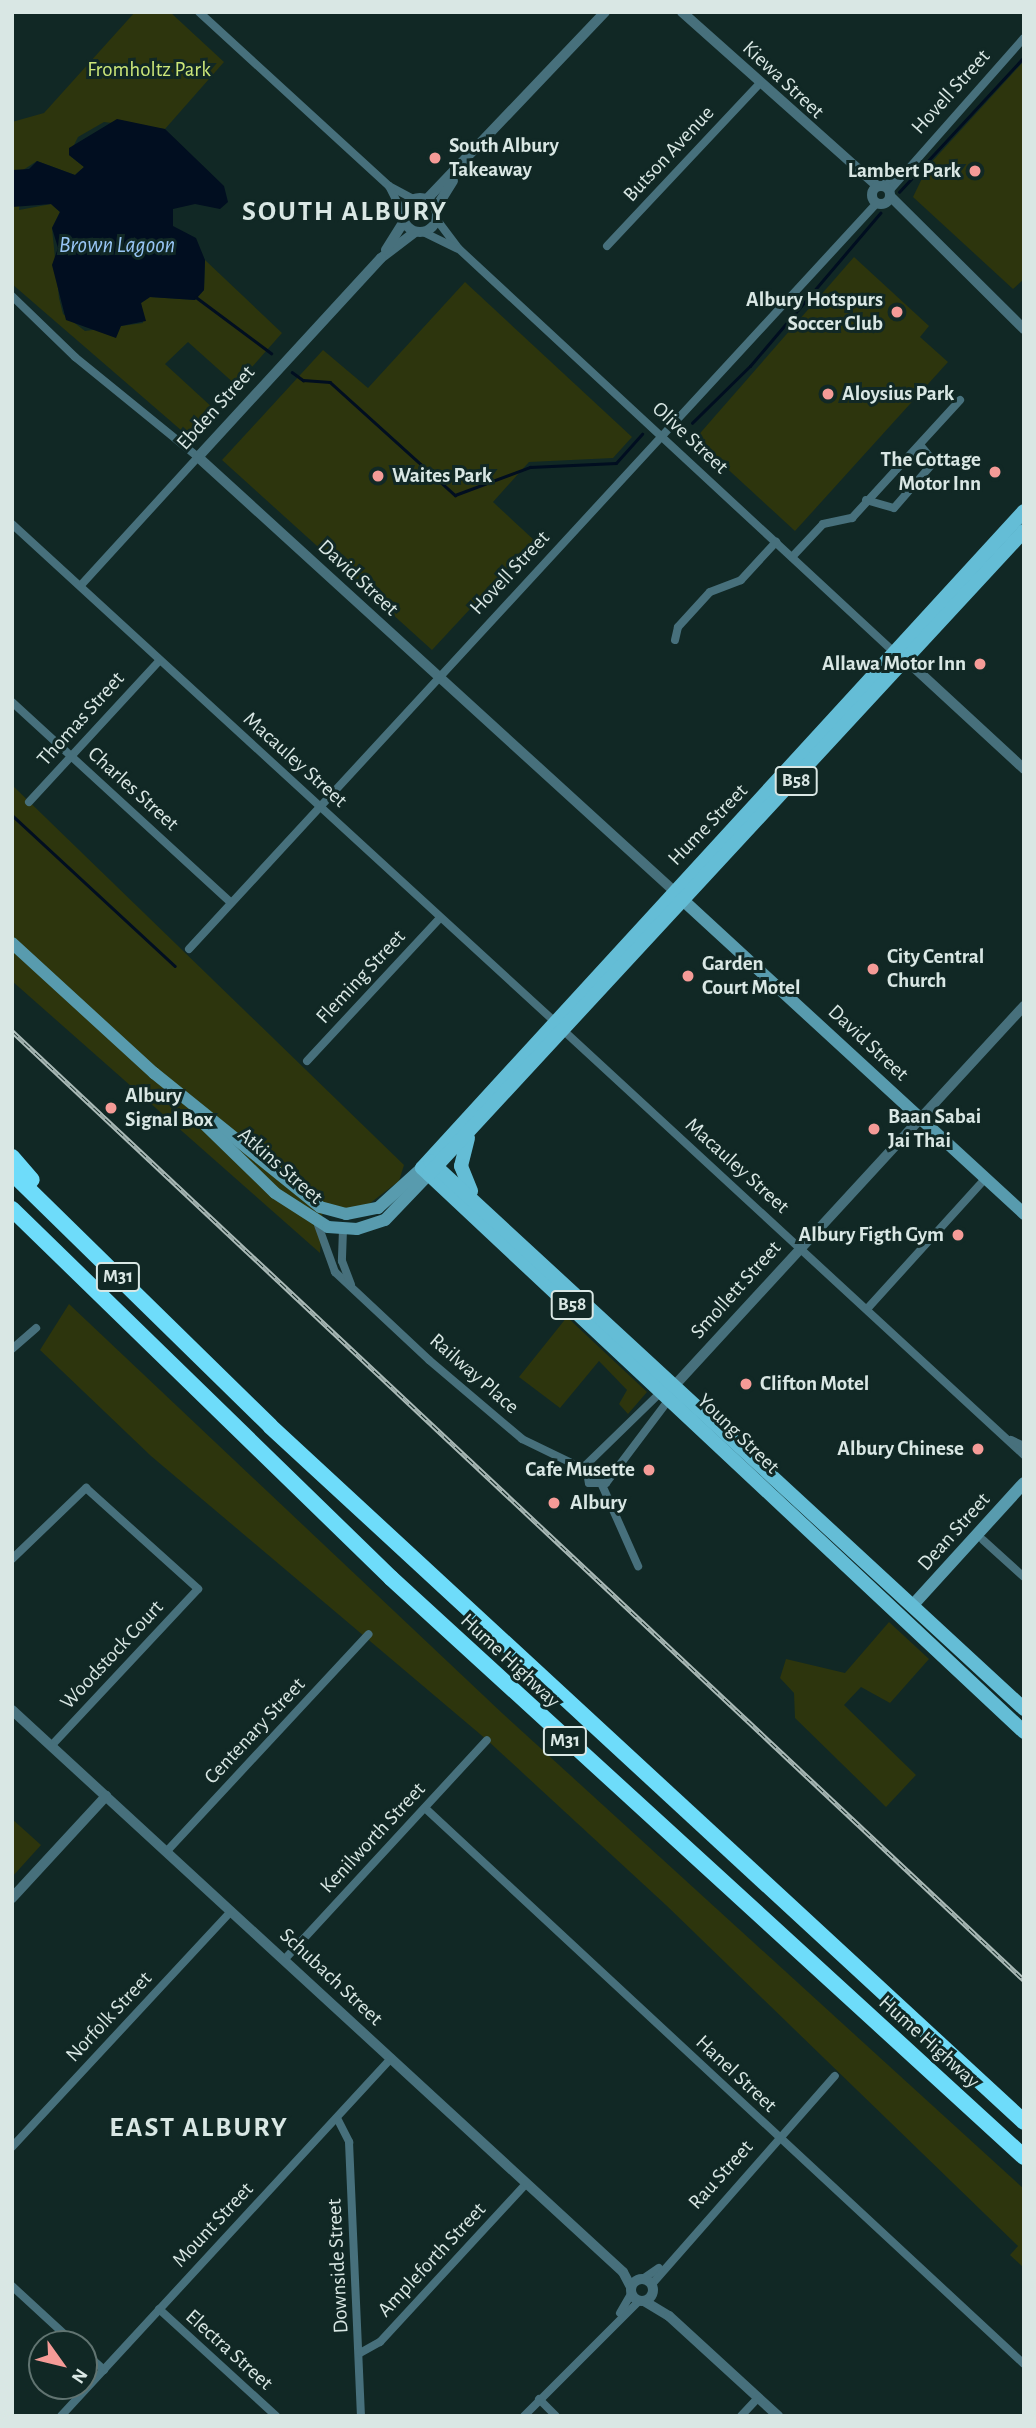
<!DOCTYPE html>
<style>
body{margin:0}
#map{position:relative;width:1036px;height:2428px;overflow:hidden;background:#112825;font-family:"Alegreya Sans",sans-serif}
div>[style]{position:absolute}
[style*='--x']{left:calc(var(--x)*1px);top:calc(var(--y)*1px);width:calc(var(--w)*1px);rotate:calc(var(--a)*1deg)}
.green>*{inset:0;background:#2d350d}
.water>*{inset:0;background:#010e20}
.stream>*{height:2.5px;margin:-1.25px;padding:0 1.25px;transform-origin:1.25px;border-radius:1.25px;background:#010e20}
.minor>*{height:8px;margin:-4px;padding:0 4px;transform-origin:4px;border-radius:4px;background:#47707c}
.tertiary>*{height:10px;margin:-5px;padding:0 5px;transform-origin:5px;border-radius:5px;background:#47707c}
.tertiary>.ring{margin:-5px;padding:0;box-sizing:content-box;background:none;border:10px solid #47707c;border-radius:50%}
.secondary>*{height:12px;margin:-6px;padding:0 6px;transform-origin:6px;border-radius:6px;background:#589bae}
.primary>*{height:14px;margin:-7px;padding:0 7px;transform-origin:7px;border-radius:7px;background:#64bdd6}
.motorway>*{height:16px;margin:-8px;padding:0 8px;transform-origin:8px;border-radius:8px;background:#6edcfa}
.rail>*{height:5px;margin-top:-2.5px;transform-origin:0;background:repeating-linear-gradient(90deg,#112825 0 8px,#aabab7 0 16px);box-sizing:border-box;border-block:2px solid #aabab7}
.dots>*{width:19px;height:19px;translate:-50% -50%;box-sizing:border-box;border:4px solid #112825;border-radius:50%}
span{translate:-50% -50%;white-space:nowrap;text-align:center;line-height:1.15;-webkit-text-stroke:6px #112825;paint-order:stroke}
.shield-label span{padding:2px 5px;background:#112825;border:2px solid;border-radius:5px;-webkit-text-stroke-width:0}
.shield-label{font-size:19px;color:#d9e7e4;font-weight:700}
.park-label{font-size:21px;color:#cce779}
.street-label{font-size:21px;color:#d9e7e4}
.poi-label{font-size:21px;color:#d9e7e4;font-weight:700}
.left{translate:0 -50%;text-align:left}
.right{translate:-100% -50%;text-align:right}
.water-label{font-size:23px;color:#98c5f5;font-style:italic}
.district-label{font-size:28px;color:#d9e7e4;font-weight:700;letter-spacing:2px}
.frame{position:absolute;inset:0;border:14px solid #d9e7e4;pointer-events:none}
.north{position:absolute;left:28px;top:2330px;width:70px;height:70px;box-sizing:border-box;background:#112825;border:2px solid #617471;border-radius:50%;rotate:124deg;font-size:19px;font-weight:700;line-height:28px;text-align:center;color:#d9e7e4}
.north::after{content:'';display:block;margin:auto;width:24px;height:32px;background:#f59b97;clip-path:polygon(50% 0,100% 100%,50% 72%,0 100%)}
</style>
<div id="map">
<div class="green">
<div style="clip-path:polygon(135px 12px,170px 12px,224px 62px,165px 129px,104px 122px,78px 137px,69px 155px,84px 167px,75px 175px,37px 161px,23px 170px,19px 210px,51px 204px,60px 212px,52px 228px,59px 298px,63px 314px,85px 331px,143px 323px,141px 303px,150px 297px,195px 300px,204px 290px,205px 260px,282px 333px,236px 385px,188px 342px,165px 364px,214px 409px,189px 437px,12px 284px,12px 122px,44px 113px)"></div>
<div style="clip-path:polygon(1024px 61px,1024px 279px,1013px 289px,913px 197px,928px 166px)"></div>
<div style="clip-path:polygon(854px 257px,929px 326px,920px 337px,948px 362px,795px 531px,695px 439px)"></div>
<div style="clip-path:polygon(465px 282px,632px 437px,613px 458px,529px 462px,493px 502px,534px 540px,432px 650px,222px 460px,323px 350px,368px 388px)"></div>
<div style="clip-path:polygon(12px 785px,404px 1165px,399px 1181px,369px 1204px,347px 1209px,323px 1203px,320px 1253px,12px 981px)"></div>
<div style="clip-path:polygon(69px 1304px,502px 1713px,1024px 2189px,1024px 2268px,1010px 2255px,1018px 2246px,667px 1906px,487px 1740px,151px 1456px,40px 1350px)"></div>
<div style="clip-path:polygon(567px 1317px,647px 1392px,628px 1414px,619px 1404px,627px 1390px,599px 1361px,560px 1408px,519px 1377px)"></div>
<div style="clip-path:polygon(889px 1622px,929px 1659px,890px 1703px,861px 1687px,844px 1705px,916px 1775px,886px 1807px,795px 1718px,794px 1693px,780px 1678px,786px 1659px,845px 1673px)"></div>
<div style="clip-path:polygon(12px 1819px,41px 1845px,12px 1877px)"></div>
</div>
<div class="water">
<div style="clip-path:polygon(117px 119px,165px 129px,224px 186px,228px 202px,220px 209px,195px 204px,173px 209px,173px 226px,196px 238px,205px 260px,204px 290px,195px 300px,150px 297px,141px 303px,146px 321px,121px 326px,116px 338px,66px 320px,52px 265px,58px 248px,52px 228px,60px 212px,51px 204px,12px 207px,12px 170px,29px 169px,37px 161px,75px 175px,84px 167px,69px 155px,69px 148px)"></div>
</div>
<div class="stream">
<div style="--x:899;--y:192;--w:184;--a:-47.2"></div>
<div style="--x:196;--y:297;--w:94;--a:36.7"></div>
<div style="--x:292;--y:372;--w:14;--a:36"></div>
<div style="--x:303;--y:380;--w:27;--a:4"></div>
<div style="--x:330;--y:382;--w:169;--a:42.1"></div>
<div style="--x:455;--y:495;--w:80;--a:-20.5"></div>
<div style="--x:530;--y:467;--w:86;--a:-2.7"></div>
<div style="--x:616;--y:463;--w:39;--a:-48"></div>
<div style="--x:692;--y:423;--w:81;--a:-44.5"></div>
<div style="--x:750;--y:366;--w:201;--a:-49.6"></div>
<div style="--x:12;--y:815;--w:222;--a:42.8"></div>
</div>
<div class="minor">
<div style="--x:199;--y:12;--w:258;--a:42.5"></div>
<div style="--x:389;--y:186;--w:27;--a:28"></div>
<div style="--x:883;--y:185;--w:19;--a:-39"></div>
<div style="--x:389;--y:186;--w:30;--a:63"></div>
<div style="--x:889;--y:191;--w:204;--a:-48.6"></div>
<div style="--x:437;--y:220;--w:36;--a:53"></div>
<div style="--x:459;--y:249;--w:594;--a:42.82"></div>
<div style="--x:423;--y:232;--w:37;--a:26"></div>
<div style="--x:607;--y:246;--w:221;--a:-46.8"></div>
<div style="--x:12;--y:296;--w:88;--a:44.1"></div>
<div style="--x:75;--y:357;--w:159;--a:39.1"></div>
<div style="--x:198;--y:457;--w:173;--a:132.4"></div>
<div style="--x:866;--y:500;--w:29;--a:16"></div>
<div style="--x:894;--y:508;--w:61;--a:-49"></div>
<div style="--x:934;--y:462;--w:21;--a:-129"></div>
<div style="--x:12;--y:524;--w:737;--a:42.52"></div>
<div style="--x:792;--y:557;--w:45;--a:-46.8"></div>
<div style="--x:823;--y:524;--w:30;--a:-12"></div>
<div style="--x:852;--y:518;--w:160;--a:-47.5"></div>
<div style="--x:675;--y:640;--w:13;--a:-77"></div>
<div style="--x:678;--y:627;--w:47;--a:-47.6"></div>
<div style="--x:710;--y:592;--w:33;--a:-21"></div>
<div style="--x:741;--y:580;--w:52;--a:-47.4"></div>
<div style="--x:12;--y:702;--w:296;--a:42.5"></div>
<div style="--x:29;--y:802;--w:193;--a:-47.3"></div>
<div style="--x:189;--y:949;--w:1015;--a:-47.32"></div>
<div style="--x:564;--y:1031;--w:626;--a:42.67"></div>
<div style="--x:307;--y:1061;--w:195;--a:-47.1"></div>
<div style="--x:318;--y:1225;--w:50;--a:70.1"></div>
<div style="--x:335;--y:1272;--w:129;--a:43.1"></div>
<div style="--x:429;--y:1360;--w:122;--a:40.3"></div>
<div style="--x:522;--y:1439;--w:69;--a:25.8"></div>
<div style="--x:343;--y:1229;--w:32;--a:92"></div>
<div style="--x:342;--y:1261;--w:25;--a:69"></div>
<div style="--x:867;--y:1309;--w:176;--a:-47.8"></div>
<div style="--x:12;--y:1349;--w:32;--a:-41"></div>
<div style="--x:662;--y:1391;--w:106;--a:135.8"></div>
<div style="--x:586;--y:1465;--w:18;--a:81"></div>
<div style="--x:589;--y:1483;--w:17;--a:0"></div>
<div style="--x:606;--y:1483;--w:106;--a:-53"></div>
<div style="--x:1011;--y:1440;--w:14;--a:25"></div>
<div style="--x:602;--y:1485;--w:89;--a:66"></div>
<div style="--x:983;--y:1540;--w:55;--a:42.1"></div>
<div style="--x:12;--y:1559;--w:103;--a:-43.8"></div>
<div style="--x:86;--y:1488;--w:151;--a:42"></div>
<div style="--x:198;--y:1589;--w:215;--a:133.1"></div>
<div style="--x:425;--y:1808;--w:817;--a:42.87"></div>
<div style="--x:167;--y:1851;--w:296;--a:-47.1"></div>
<div style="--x:284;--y:1960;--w:299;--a:-47.3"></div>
<div style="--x:337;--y:2118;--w:27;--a:63"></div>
<div style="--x:349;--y:2142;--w:274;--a:87.5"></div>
<div style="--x:12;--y:2147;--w:322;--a:-47.1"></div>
<div style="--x:644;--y:2278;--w:18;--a:-34"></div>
<div style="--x:652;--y:2284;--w:277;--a:-48.7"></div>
<div style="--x:12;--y:2286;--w:86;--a:42.6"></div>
<div style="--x:159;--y:2309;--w:159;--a:42.4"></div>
<div style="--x:620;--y:2313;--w:22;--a:-60"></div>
<div style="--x:84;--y:2352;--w:27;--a:42"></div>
<div style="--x:360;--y:2353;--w:23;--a:-29"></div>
<div style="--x:380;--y:2342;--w:215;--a:-47.3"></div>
<div style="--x:539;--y:2399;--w:24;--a:45"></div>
<div style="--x:61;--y:2416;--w:487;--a:-47.3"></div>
<div style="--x:524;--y:2416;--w:163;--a:-45"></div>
<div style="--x:741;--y:2416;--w:25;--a:-47"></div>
</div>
<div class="tertiary">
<div style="--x:682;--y:12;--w:261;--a:41.7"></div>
<div class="ring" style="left:872px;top:186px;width:8px;height:8px"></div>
<div style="--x:890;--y:196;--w:189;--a:44.8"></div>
<div class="ring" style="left:403px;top:198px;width:24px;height:24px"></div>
<div style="--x:427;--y:199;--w:258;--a:-46.4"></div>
<div style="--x:436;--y:208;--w:32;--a:-58"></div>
<div style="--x:415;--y:232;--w:43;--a:142.6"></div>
<div style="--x:381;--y:258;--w:270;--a:132.6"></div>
<div style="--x:198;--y:457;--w:644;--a:42.36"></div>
<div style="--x:386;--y:250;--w:34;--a:-58"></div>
<div style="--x:906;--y:660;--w:161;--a:42.7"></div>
<div style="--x:676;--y:1384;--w:514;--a:-47.37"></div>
<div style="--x:12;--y:1710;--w:830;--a:42.61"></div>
<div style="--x:623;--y:2272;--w:17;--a:62"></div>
<div style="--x:12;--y:1898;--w:139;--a:-47.3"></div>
<div class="ring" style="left:631px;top:2279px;width:12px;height:12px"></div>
<div style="--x:644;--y:2301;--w:29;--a:31"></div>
<div style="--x:669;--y:2316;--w:148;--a:42.5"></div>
</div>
<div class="secondary">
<div style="--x:685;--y:902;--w:461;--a:42.6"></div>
<div style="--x:12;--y:943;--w:193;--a:42.5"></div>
<div style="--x:154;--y:1073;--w:213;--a:38.9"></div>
<div style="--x:320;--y:1207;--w:27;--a:15"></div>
<div style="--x:346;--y:1214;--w:33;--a:-11"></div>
<div style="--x:378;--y:1208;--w:59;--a:-42.3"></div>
<div style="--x:198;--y:1118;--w:107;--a:44.2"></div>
<div style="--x:275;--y:1193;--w:63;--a:32.7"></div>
<div style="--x:328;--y:1227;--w:29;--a:4"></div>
<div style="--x:357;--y:1229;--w:29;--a:-18"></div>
<div style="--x:385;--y:1220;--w:64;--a:-46.3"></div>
<div style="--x:912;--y:1606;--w:166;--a:-47.7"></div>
</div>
<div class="primary">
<div style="--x:1024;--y:511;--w:891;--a:132.5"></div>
<div style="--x:422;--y:1168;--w:825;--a:43.13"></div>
<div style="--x:468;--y:1138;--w:29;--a:104"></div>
<div style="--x:461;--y:1166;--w:27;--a:68"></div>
<div style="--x:430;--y:1161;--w:808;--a:42.69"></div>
<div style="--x:429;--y:1174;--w:876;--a:-47.22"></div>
</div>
<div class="motorway">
<div style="--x:12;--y:1157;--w:30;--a:49"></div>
<div style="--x:12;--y:1173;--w:361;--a:44.4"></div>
<div style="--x:270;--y:1426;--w:1026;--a:42.71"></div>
<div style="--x:12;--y:1209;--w:529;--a:44.23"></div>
<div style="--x:391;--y:1578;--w:858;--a:42.45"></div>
</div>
<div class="rail">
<div style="--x:12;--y:1031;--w:1387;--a:43.16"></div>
</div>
<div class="dots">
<div style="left:435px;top:158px;background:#f59b97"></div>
<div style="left:975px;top:171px;background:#f59b97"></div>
<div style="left:897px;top:312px;background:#f59b97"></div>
<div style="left:828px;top:394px;background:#f59b97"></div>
<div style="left:995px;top:472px;background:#f59b97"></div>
<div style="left:378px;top:476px;background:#f59b97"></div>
<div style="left:980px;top:664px;background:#f59b97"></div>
<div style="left:873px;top:969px;background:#f59b97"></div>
<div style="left:688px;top:976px;background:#f59b97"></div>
<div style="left:111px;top:1108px;background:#f59b97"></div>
<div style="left:874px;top:1129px;background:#f59b97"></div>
<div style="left:958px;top:1235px;background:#f59b97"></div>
<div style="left:746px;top:1384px;background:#f59b97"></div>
<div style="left:978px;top:1449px;background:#f59b97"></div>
<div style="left:649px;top:1470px;background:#f59b97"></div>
<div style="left:554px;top:1503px;background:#f59b97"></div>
</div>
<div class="shield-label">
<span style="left:796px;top:781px">B58</span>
<span style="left:118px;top:1277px">M31</span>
<span style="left:572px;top:1305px">B58</span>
<span style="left:565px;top:1741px">M31</span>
</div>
<div class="park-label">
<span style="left:149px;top:70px">Fromholtz Park</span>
</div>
<div class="street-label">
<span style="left:783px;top:80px;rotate:43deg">Kiewa Street</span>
<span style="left:951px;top:92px;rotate:-48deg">Hovell Street</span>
<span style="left:669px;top:154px;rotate:-47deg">Butson Avenue</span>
<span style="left:216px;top:408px;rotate:-48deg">Ebden Street</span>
<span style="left:690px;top:438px;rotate:43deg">Olive Street</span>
<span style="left:510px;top:573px;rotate:-47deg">Hovell Street</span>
<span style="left:358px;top:578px;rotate:43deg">David Street</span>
<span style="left:81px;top:719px;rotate:-48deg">Thomas Street</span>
<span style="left:295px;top:760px;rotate:42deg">Macauley Street</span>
<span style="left:133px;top:789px;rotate:42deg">Charles Street</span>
<span style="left:708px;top:825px;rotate:-46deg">Hume Street</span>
<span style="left:361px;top:977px;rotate:-47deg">Fleming Street</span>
<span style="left:868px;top:1043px;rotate:43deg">David Street</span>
<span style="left:280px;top:1166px;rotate:41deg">Atkins Street</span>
<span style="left:737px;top:1166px;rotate:42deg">Macauley Street</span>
<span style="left:736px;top:1290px;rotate:-48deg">Smollett Street</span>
<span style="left:474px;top:1374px;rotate:41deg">Railway Place</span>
<span style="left:738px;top:1434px;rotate:44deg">Young Street</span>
<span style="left:954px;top:1532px;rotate:-48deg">Dean Street</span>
<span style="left:112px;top:1655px;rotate:-47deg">Woodstock Court</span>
<span style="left:510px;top:1661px;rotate:43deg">Hume Highway</span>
<span style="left:255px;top:1731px;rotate:-47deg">Centenary Street</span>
<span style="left:373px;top:1838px;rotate:-47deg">Kenilworth Street</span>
<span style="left:331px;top:1977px;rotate:43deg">Schubach Street</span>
<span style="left:109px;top:2017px;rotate:-47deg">Norfolk Street</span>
<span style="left:929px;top:2042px;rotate:42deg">Hume Highway</span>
<span style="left:736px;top:2074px;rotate:43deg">Hanel Street</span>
<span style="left:721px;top:2175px;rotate:-48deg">Rau Street</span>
<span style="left:213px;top:2225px;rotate:-47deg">Mount Street</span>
<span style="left:432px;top:2260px;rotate:-47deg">Ampleforth Street</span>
<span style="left:338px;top:2266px;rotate:-93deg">Downside Street</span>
<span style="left:229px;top:2350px;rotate:42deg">Electra Street</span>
</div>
<div class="poi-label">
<span class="left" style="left:449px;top:158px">South Albury<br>Takeaway</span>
<span class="right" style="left:961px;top:171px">Lambert Park</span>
<span class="right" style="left:883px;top:312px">Albury Hotspurs<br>Soccer Club</span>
<span class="left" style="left:842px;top:394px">Aloysius Park</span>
<span class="right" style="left:981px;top:472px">The Cottage<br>Motor Inn</span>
<span class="left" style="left:392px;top:476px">Waites Park</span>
<span class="right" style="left:966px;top:664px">Allawa Motor Inn</span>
<span class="left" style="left:887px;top:969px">City Central<br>Church</span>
<span class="left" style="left:702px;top:976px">Garden<br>Court Motel</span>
<span class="left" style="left:125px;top:1108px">Albury<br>Signal Box</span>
<span class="left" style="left:888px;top:1129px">Baan Sabai<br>Jai Thai</span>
<span class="right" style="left:944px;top:1235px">Albury Figth Gym</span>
<span class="left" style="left:760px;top:1384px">Clifton Motel</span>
<span class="right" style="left:964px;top:1449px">Albury Chinese</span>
<span class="right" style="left:635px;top:1470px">Cafe Musette</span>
<span class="left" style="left:570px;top:1503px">Albury</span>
</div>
<div class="water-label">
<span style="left:117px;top:246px">Brown Lagoon</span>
</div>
<div class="district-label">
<span style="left:345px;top:212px">SOUTH ALBURY</span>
<span style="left:199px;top:2128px">EAST ALBURY</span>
</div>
<div class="frame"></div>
<div class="north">N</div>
</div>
